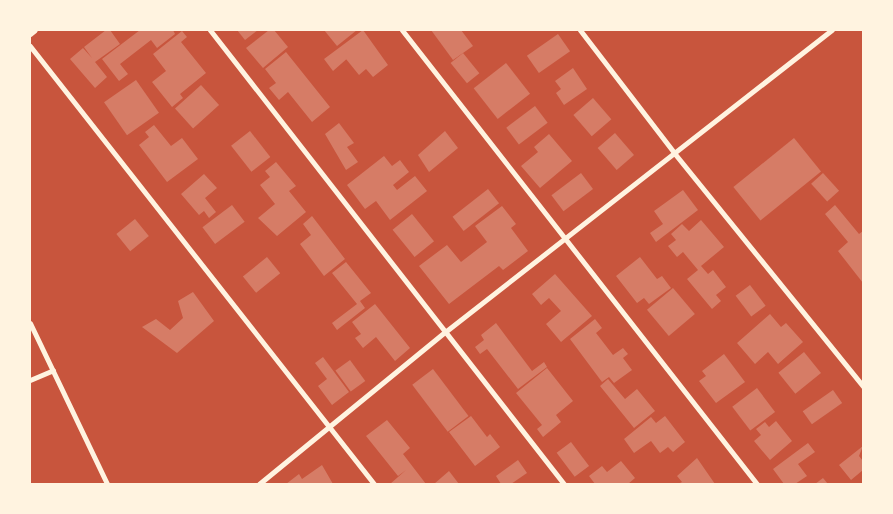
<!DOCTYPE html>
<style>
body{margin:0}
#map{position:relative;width:893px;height:514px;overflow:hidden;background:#c8553d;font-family:Karla,sans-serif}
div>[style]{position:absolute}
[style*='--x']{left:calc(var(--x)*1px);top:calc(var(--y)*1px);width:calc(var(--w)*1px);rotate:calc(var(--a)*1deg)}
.building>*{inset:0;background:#d67c66;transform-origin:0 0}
.minor>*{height:5px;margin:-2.5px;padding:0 2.5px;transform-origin:2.5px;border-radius:2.5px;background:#fff3e0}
span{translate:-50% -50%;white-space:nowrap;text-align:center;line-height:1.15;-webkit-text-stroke:4px #fff3e0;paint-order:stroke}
.frame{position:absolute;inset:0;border:31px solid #fff3e0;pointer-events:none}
</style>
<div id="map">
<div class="building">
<div style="clip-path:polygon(106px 30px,110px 30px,120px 44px,95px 62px,107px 77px,95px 88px,70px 59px,83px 48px,92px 58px,84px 47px)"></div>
<div style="clip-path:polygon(140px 30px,173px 30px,175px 34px,157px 48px,151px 40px,120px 64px,128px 74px,119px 81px,102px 59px)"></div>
<div style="clip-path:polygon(237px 30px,258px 30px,245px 40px)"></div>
<div style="clip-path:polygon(269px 30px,274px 30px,288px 47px,263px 68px,246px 48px)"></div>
<div style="clip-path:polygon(324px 30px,357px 30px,337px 46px)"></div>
<div style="clip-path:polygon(363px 30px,388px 65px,373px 77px,366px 69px,359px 75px,346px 59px,366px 42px,333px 71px,324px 59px)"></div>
<div style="clip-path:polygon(431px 30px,461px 30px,473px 46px,453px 60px)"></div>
<div style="clip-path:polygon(182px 31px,187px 37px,181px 42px,206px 73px,180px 94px,183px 98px,172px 107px,152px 82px,166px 71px,153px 54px)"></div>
<div style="left:558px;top:34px;width:21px;height:38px;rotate:55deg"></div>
<div style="clip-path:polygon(286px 52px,330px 107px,312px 122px,288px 92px,279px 100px,269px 88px,276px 83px,265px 69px)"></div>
<div style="left:463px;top:53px;width:26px;height:16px;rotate:51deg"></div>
<div style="left:506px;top:63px;width:39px;height:41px;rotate:52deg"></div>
<div style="clip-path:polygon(573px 68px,587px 89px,564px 105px,556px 93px,561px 89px,555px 81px)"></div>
<div style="left:136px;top:80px;width:40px;height:39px;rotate:55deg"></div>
<div style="left:201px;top:85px;width:27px;height:35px;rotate:48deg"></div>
<div style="left:593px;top:98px;width:28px;height:26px;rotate:49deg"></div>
<div style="left:535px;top:106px;width:21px;height:36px;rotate:53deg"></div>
<div style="clip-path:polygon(339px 123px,354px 143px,347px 147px,358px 162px,346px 170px,325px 134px)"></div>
<div style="clip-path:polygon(154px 125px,171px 146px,182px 138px,198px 159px,167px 182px,139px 145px,149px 137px,145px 132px)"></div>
<div style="left:250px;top:131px;width:33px;height:24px;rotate:52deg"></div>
<div style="clip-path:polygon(445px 131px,458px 148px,429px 172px,418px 155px)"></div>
<div style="left:615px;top:133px;width:29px;height:23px;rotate:49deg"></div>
<div style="clip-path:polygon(549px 134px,572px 161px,540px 188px,521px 166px,538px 152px,534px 147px)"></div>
<div style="left:794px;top:138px;width:43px;height:78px;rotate:51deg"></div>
<div style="clip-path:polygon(384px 156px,392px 166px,400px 160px,409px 172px,393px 185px,397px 190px,415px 176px,427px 191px,390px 220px,376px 201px,365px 209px,347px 185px)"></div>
<div style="clip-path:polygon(276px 162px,296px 186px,289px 191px,306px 212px,277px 236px,258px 218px,275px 204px,260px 185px,270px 177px,265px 171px)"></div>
<div style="left:581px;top:173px;width:20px;height:37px;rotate:53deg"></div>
<div style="left:823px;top:173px;width:24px;height:16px;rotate:48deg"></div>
<div style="clip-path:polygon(204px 174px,217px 188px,205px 198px,216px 212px,209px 218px,204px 211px,199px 215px,181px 194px)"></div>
<div style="left:488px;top:189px;width:18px;height:45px;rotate:52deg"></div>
<div style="clip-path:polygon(683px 190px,698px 210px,656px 242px,650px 233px,663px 224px,654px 211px)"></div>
<div style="left:232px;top:205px;width:21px;height:37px;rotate:53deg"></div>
<div style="clip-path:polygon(835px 205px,859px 234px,863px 231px,863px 283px,838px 251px,848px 242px,825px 214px)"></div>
<div style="clip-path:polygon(502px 206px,516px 224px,511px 228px,528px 251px,503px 270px,499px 266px,449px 304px,419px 266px,447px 245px,461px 262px,487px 242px,475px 226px)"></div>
<div style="left:412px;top:214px;width:35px;height:25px;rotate:51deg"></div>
<div style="clip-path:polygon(312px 216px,345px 259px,324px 276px,300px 244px,311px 235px,303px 224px)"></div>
<div style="left:135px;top:219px;width:22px;height:24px;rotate:51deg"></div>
<div style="clip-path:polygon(701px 220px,724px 247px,701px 266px,708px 274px,713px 270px,726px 287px,716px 295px,721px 301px,712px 309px,687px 279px,698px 270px,683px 252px,677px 257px,668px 246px,676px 240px,671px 234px,682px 224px,689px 231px)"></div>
<div style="left:267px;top:257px;width:21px;height:31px;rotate:51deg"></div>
<div style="clip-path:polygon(640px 257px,657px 279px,662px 276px,671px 288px,649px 304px,644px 298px,637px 303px,616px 276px)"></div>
<div style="clip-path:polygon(346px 262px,371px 293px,360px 301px,365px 308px,337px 330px,332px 323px,357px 304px,332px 273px)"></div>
<div style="clip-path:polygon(555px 274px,592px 316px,561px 342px,546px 324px,561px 311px,549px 298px,541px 305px,532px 294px)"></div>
<div style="left:750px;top:285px;width:26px;height:18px;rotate:53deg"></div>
<div style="left:673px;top:288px;width:34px;height:34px;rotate:50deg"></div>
<div style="clip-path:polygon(193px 292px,214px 321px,177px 353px,142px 327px,156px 319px,170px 330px,183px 318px,178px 301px)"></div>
<div style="clip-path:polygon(375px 304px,410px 348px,395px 361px,376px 337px,363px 348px,355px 338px,361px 334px,352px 322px)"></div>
<div style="clip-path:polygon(770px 314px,781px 327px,786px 323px,803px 342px,778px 364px,768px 352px,755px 364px,737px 343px)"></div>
<div style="clip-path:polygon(595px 319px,602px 328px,596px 333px,613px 355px,623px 348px,628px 354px,623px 358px,632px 370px,614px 383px,609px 377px,602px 382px,570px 339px)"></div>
<div style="clip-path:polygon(496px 323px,532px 371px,544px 362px,547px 367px,518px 389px,487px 349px,480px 354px,475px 347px,484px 340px,481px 335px)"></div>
<div style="left:804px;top:352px;width:27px;height:33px;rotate:51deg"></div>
<div style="clip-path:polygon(724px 354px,745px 382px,716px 403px,699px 381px,706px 376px,702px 371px)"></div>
<div style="clip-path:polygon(323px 357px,349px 392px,332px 405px,318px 386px,327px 379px,315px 363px)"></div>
<div style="left:350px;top:360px;width:26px;height:18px;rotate:54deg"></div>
<div style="clip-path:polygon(547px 368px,573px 401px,556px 415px,561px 422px,543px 437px,537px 429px,542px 425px,516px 393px)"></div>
<div style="left:433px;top:369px;width:59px;height:26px;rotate:53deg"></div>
<div style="clip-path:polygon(608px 379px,625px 399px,637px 389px,655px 411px,634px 428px,600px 386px)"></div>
<div style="left:757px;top:388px;width:30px;height:31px;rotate:53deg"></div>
<div style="left:833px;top:390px;width:16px;height:37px;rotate:55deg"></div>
<div style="clip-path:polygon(471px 416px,487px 437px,490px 434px,500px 447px,475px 466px,449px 432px)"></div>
<div style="clip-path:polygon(665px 416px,685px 442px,673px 452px,668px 447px,660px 453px,651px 441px,634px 453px,624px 439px,651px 417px,656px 423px)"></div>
<div style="clip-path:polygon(387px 420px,410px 448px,403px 454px,426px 484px,390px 484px,406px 470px,398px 476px,366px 436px)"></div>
<div style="clip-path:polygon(776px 421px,792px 441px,770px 460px,754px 441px,761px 435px,756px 429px,765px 422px,769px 427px)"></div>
<div style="left:571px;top:442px;width:30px;height:18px;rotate:53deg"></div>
<div style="clip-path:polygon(808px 443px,815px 452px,798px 464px,807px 476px,795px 484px,784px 484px,773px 469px)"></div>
<div style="clip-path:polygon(863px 446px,859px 456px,863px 461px,863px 470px,851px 480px,839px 465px)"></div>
<div style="clip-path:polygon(697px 458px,715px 484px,678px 484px,682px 482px,677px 476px)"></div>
<div style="clip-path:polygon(518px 460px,527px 473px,511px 484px,501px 484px,496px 476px)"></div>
<div style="clip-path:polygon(621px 461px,635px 478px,628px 484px,595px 484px,589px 476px,602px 466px,607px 472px)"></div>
<div style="clip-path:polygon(322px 465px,333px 484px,286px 484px,299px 474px,302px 479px)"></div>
<div style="clip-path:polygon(449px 471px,459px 484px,434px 484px)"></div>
<div style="clip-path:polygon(823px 478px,828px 484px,815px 484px)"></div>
</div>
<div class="minor">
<div style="--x:210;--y:30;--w:576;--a:52.06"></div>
<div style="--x:402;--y:30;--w:576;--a:51.98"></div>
<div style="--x:580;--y:30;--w:156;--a:52.5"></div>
<div style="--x:675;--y:154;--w:299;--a:51"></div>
<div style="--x:30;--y:34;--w:6;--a:-39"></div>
<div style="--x:30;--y:46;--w:557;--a:51.85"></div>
<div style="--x:30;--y:323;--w:178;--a:64.4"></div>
<div style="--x:30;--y:380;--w:25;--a:-23"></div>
<div style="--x:259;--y:484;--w:240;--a:-39.3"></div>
<div style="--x:445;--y:332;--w:491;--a:-38"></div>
</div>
<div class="frame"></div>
</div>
